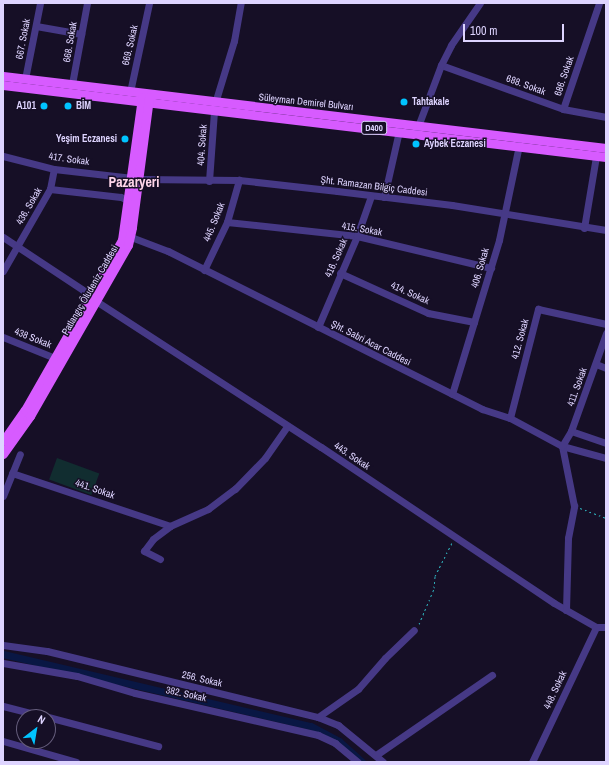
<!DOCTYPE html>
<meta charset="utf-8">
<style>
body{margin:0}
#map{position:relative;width:609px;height:765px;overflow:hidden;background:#160f26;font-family:"Archivo Narrow",sans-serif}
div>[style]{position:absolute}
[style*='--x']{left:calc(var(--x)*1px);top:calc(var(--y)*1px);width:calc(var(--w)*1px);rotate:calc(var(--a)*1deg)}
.green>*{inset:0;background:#112d30;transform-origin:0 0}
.canal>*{height:7px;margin:-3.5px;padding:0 3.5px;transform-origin:3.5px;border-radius:3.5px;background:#091744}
.path>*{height:1px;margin-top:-0.5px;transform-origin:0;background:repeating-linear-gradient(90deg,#2dafba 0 2px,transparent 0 5px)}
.minor>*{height:7px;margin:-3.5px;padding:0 3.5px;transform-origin:3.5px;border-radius:3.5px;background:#463986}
.major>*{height:9px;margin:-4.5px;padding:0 4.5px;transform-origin:4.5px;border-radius:4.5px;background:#d75bff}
.dots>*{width:11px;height:11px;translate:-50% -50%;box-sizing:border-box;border:2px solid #160f26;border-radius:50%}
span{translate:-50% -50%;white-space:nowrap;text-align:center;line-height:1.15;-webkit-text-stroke:3px #160f26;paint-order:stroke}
.shield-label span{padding:1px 3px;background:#160f26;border:1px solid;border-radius:3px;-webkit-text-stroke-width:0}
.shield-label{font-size:9px;color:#ded4ff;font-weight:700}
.street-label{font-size:10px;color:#ded4ff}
.poi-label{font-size:10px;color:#ded4ff;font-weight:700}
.left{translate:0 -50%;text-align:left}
.right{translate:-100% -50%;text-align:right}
.district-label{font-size:14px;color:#ffd6ea;font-weight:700}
.frame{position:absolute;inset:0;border:4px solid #ded4ff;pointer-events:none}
.north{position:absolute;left:16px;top:709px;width:40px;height:40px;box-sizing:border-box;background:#160f26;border:1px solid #665e7d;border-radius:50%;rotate:31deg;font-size:11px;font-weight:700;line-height:16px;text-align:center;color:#ded4ff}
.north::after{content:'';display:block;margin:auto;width:14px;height:18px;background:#00c3ff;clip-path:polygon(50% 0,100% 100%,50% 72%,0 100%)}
.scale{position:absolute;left:463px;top:24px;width:101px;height:18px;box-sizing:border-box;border:2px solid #ded4ff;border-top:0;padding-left:5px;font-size:12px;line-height:14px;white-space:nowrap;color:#ded4ff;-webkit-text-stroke:3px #160f26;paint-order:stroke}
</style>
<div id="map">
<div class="green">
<div style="left:57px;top:458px;width:45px;height:23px;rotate:20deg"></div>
</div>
<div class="canal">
<div style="--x:3;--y:654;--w:316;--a:13.2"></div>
<div style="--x:311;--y:726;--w:32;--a:28"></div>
<div style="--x:339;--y:741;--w:31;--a:42"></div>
</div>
<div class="path">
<div style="--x:580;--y:508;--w:28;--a:21"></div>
<div style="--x:419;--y:624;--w:39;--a:-67"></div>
<div style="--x:434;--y:588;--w:12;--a:-85"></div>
<div style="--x:435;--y:576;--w:37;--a:-63"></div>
</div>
<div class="minor">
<div style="--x:36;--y:26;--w:46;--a:10.1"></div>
<div style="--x:441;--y:65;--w:130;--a:19.8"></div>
<div style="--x:563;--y:109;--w:44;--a:10.5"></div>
<div style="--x:25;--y:79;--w:77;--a:-78.8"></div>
<div style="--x:72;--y:84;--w:82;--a:-79.5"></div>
<div style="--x:130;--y:92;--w:91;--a:-77.9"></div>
<div style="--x:215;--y:103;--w:65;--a:-73"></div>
<div style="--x:234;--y:41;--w:39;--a:-80"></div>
<div style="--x:563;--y:109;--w:112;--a:-71.2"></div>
<div style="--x:417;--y:129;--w:68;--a:-69.4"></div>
<div style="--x:441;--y:65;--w:22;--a:-63"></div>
<div style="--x:451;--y:45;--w:51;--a:-55.4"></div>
<div style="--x:3;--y:156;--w:53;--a:14.3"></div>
<div style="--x:54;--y:169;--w:79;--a:6.6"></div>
<div style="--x:139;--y:179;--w:100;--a:0.6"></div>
<div style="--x:239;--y:180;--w:99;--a:6.4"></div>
<div style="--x:337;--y:191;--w:116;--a:6.9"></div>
<div style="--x:452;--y:205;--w:156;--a:9.2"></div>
<div style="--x:209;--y:181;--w:70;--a:-85.9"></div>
<div style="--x:50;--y:189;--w:71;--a:6.4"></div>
<div style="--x:121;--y:197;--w:9;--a:27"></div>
<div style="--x:384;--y:197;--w:68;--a:-77.2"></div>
<div style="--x:227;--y:222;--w:131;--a:6.1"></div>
<div style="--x:357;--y:236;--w:138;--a:13.4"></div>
<div style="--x:584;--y:228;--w:73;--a:-80.5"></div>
<div style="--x:3;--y:237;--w:96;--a:33.5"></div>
<div style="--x:83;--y:290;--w:17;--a:40"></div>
<div style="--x:96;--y:301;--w:268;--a:33"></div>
<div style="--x:321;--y:447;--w:280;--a:33.8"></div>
<div style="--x:554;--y:603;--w:48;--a:29.7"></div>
<div style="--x:131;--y:237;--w:40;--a:21"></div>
<div style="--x:168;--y:251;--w:352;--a:26.7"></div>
<div style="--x:482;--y:409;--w:29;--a:18"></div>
<div style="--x:510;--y:418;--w:59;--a:28.3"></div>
<div style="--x:562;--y:446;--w:46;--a:15.3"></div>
<div style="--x:204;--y:270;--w:53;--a:-64.4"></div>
<div style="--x:227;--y:222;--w:44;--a:-74.1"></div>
<div style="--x:3;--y:271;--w:95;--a:-60.2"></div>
<div style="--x:50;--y:189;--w:20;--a:-79"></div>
<div style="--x:340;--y:273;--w:97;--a:24.4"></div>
<div style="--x:428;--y:313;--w:47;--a:11.1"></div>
<div style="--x:318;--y:327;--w:99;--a:-66.8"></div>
<div style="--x:357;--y:236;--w:42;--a:-70.7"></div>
<div style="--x:3;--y:337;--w:56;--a:22"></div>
<div style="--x:596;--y:364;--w:11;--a:22"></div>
<div style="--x:452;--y:394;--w:161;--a:-73"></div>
<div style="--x:499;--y:240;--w:97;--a:-78.1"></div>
<div style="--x:510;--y:418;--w:113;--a:-75.6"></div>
<div style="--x:538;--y:309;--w:70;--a:12.4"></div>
<div style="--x:571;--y:431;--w:37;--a:19"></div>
<div style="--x:12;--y:473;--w:167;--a:18.5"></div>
<div style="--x:3;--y:496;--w:45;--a:-68"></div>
<div style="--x:160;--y:559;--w:18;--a:-153"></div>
<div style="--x:144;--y:551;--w:15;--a:-53"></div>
<div style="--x:153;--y:539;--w:21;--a:-37"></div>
<div style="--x:170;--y:526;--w:42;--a:-24.1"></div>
<div style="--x:208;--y:509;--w:34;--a:-37"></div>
<div style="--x:235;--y:489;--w:43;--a:-45.9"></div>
<div style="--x:265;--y:458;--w:39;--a:-55"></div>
<div style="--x:566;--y:610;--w:72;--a:-88.4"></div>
<div style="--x:568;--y:538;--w:33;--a:-79"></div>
<div style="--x:574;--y:506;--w:61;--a:-101.3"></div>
<div style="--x:562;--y:446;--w:17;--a:-59"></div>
<div style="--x:571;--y:431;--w:104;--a:-70.3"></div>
<div style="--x:596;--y:627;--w:10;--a:0"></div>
<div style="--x:3;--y:645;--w:44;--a:7.8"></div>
<div style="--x:47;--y:651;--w:279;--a:13.7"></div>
<div style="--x:318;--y:717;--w:22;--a:22"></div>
<div style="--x:338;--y:725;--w:58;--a:39.4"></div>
<div style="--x:3;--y:663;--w:75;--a:10"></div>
<div style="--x:77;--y:676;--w:60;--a:16.3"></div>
<div style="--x:135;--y:693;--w:188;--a:12.9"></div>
<div style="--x:318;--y:735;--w:19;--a:25"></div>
<div style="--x:335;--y:743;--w:30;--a:40"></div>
<div style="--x:3;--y:706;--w:44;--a:14.3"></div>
<div style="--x:48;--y:717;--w:114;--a:14.8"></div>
<div style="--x:318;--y:717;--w:49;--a:-35"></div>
<div style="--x:358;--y:689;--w:41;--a:-48.9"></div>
<div style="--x:385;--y:658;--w:40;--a:-44"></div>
<div style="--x:3;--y:741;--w:76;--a:16"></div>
<div style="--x:376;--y:755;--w:141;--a:-34.6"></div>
<div style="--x:532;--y:762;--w:149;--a:-64.6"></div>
</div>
<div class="major">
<div style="--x:3;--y:76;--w:607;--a:6.81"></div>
<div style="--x:3;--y:85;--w:607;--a:6.81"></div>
<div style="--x:3;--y:441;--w:38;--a:-55"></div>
<div style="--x:25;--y:410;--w:196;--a:-60.3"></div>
<div style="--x:122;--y:240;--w:144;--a:-82"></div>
<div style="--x:3;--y:454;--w:47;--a:-54.6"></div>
<div style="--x:30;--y:416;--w:197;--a:-60.2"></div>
<div style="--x:128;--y:245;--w:18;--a:-77"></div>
<div style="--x:132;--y:227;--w:131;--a:-82.5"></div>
</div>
<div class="dots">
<div style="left:404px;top:102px;background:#00c3ff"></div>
<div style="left:44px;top:106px;background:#00c3ff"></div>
<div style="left:68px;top:106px;background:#00c3ff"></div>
<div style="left:125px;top:139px;background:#00c3ff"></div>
<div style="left:416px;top:144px;background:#00c3ff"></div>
</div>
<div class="shield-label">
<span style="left:374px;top:128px">D400</span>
</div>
<div class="street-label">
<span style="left:23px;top:39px;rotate:-79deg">667. Sokak</span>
<span style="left:70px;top:42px;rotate:-80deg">668. Sokak</span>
<span style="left:130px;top:45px;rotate:-77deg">669. Sokak</span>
<span style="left:564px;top:76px;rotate:-71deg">686. Sokak</span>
<span style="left:526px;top:85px;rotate:20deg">688. Sokak</span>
<span style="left:306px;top:102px;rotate:6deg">Süleyman Demirel Bulvarı</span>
<span style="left:202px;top:145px;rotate:-86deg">404. Sokak</span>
<span style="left:69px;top:159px;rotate:8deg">417. Sokak</span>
<span style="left:374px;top:186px;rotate:7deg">Şht. Ramazan Bilgiç Caddesi</span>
<span style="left:29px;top:206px;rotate:-60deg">436. Sokak</span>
<span style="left:214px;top:222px;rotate:-68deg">445. Sokak</span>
<span style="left:362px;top:229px;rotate:10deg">415. Sokak</span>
<span style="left:336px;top:258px;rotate:-66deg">416. Sokak</span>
<span style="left:480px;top:268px;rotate:-74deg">406. Sokak</span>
<span style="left:90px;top:290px;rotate:-60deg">Patlangıç Öludeniz Caddesi</span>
<span style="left:410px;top:293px;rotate:24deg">414. Sokak</span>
<span style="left:33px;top:338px;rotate:22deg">438 Sokak</span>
<span style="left:520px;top:339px;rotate:-75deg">412. Sokak</span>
<span style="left:371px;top:343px;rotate:27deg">Şht. Sabri Acar Caddesi</span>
<span style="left:577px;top:387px;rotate:-70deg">411. Sokak</span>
<span style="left:352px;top:456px;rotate:34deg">443. Sokak</span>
<span style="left:95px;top:489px;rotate:19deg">441. Sokak</span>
<span style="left:202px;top:679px;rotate:13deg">256. Sokak</span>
<span style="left:555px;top:690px;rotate:-65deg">448. Sokak</span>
<span style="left:186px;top:694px;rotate:12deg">382. Sokak</span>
</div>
<div class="poi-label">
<span class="left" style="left:412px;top:102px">Tahtakale</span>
<span class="right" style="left:36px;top:106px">A101</span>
<span class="left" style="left:76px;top:106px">BİM</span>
<span class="right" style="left:117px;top:139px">Yeşim Eczanesi</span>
<span class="left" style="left:424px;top:144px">Aybek Eczanesi</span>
</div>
<div class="district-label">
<span style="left:134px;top:182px">Pazaryeri</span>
</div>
<div class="frame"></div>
<div class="north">N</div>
<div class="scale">100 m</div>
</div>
